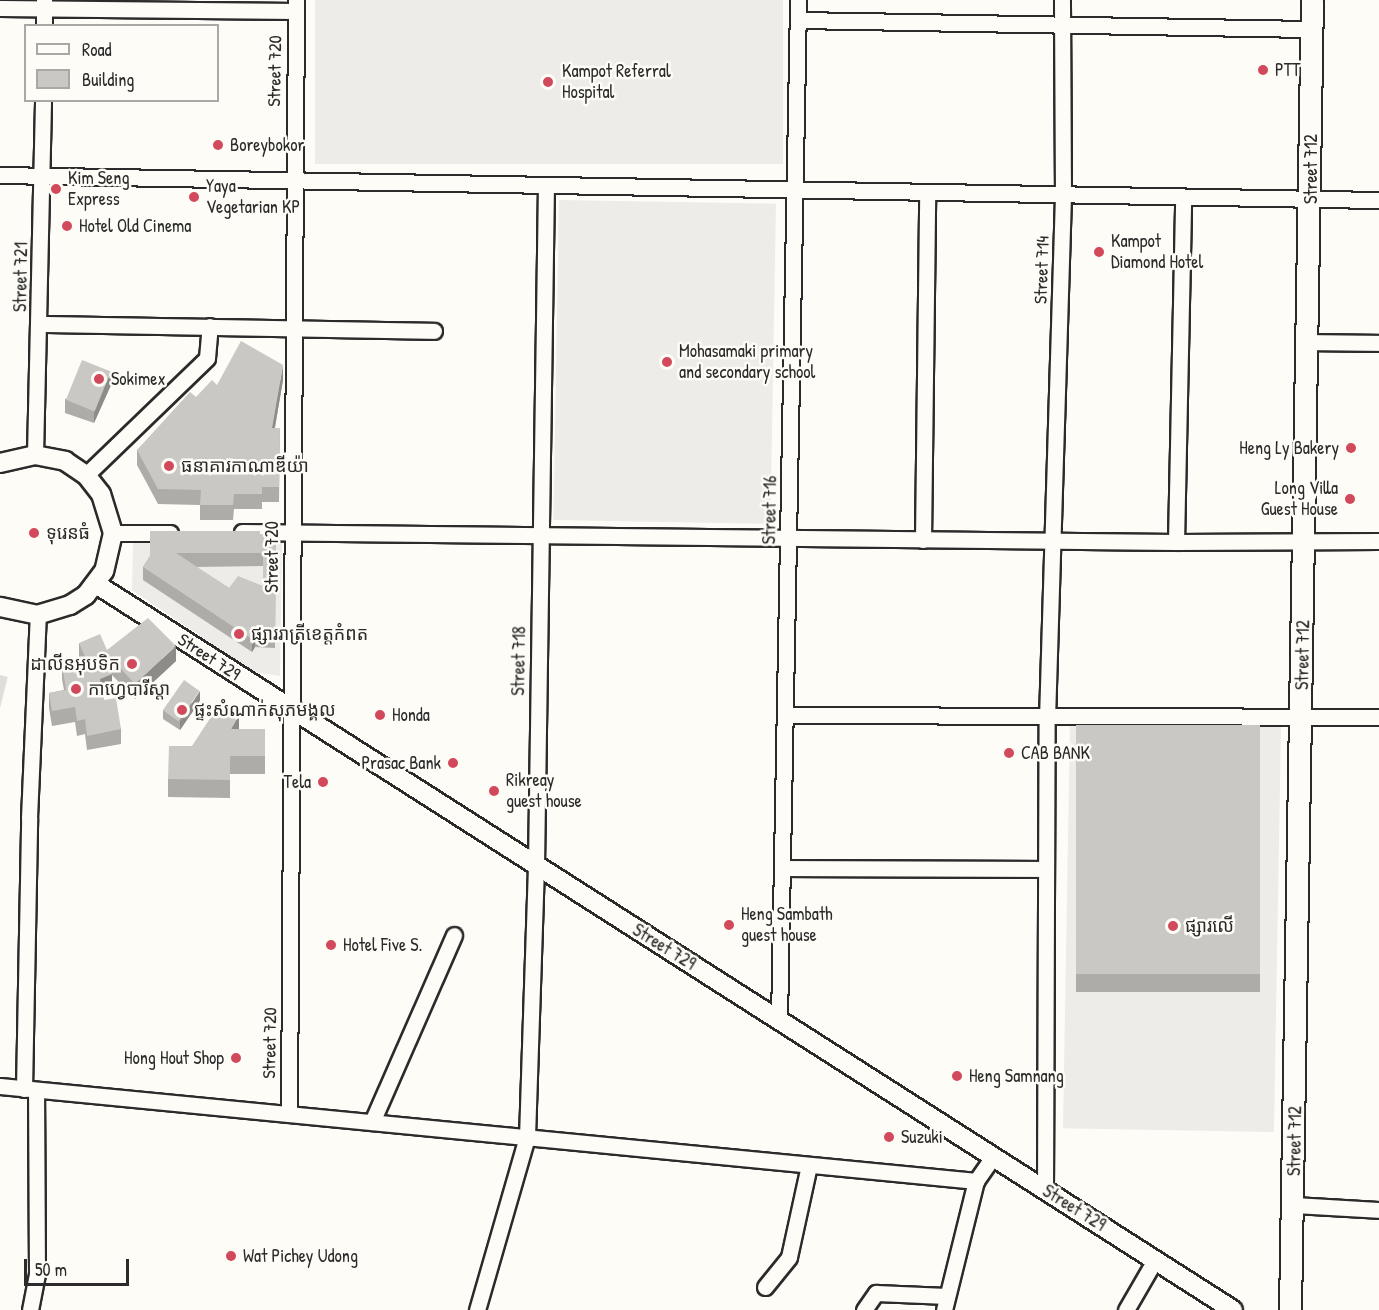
<!DOCTYPE html>
<meta charset="utf-8">
<style>
body{margin:0}
#map{position:relative;width:1379px;height:1310px;overflow:hidden;background:#fdfcf7;font-family:"Patrick Hand","Noto Sans Khmer",sans-serif}
div>[style]{position:absolute}
[style*='--x']{left:calc(var(--x)*1px);top:calc(var(--y)*1px);width:calc(var(--w)*1px);rotate:calc(var(--a)*1deg)}
.built>*{inset:0;background:#edece8;transform-origin:0 0}
.green>*{inset:0;background:#dfdeda;transform-origin:0 0}
.roads{filter:drop-shadow(2px 0 #2b2b2b) drop-shadow(-2px 0 #2b2b2b) drop-shadow(0 2px #2b2b2b) drop-shadow(0 -2px #2b2b2b)}
.minor>*{height:15px;margin:-7.5px;padding:0 7.5px;transform-origin:7.5px;border-radius:7.5px;background:#fdfcf7}
.major>*{height:18px;margin:-9px;padding:0 9px;transform-origin:9px;border-radius:9px;background:#fdfcf7}
.highway>*{height:21px;margin:-10.5px;padding:0 10.5px;transform-origin:10.5px;border-radius:10.5px;background:#fdfcf7}
.wall>*{inset:0;background:#adaca9;transform-origin:0 0}
.shaded-wall>*{inset:0;background:#8d8c89}
.building>*{inset:0;background:#c9c8c4;transform-origin:0 0}
.dots>*{width:16px;height:16px;translate:-50% -50%;box-sizing:border-box;border:3px solid #fdfcf7;border-radius:50%}
span{translate:-50% -50%;white-space:nowrap;text-align:center;line-height:1.15;-webkit-text-stroke:5px #fdfcf7;paint-order:stroke}
.poi-label{font-size:18px;color:#2b2b2b}
.left{translate:0 -50%;text-align:left}
.right{translate:-100% -50%;text-align:right}
.street-label{font-size:18px;color:#2b2b2b}
.legend{position:absolute;left:24px;top:24px;width:195px;height:78px;box-sizing:border-box;background:#fdfcf7;border:2px solid #a9a8a5;margin:0;padding:8px 10px;list-style:none;font-size:18px;color:#2b2b2b}
.legend li{display:flex;align-items:center;gap:12px;height:30px}
.legend b{width:30px;border:2px solid #a9a8a5}
.scale{position:absolute;left:24px;top:1259px;width:105px;height:27px;box-sizing:border-box;border:3px solid #2b2b2b;border-top:0;padding-left:8px;font-size:18px;line-height:21px;white-space:nowrap;color:#2b2b2b;-webkit-text-stroke:4px #fdfcf7;paint-order:stroke}
</style>
<div id="map">
<div class="built">
<div style="left:315px;top:0;width:468px;height:164px"></div>
<div style="left:559px;top:200px;width:217px;height:320px;rotate:1deg"></div>
<div style="clip-path:polygon(133px 543px,282px 543px,280px 676px,254px 672px,132px 590px)"></div>
<div style="left:1281px;top:727px;width:405px;height:211px;rotate:91deg"></div>
</div>
<div class="green">
<div style="left:0;top:675px;width:8px;height:112px;rotate:14deg"></div>
</div>
<div class="roads">
<div class="minor">
<div style="--x:0;--y:8;--w:296;--a:0.6"></div>
<div style="--x:798;--y:20;--w:513;--a:1.01"></div>
<div style="--x:44;--y:26;--w:26;--a:-90"></div>
<div style="--x:0;--y:175;--w:1379;--a:1.04"></div>
<div style="--x:40;--y:324;--w:394;--a:1"></div>
<div style="--x:1309;--y:342;--w:70;--a:0.8"></div>
<div style="--x:35;--y:455;--w:355;--a:-88.7"></div>
<div style="--x:86;--y:475;--w:168;--a:-44"></div>
<div style="--x:207;--y:358;--w:32;--a:-85"></div>
<div style="--x:242;--y:532;--w:934;--a:0.61"></div>
<div style="--x:1176;--y:542;--w:203;--a:-0.3"></div>
<div style="--x:113;--y:533;--w:57;--a:0"></div>
<div style="--x:923;--y:540;--w:348;--a:-89.3"></div>
<div style="--x:1176;--y:542;--w:345;--a:-88.8"></div>
<div style="--x:785;--y:715;--w:594;--a:0.19"></div>
<div style="--x:783;--y:868;--w:262;--a:0.2"></div>
<div style="--x:779;--y:1021;--w:1021;--a:-88.93"></div>
<div style="--x:0;--y:1086;--w:981;--a:5.56"></div>
<div style="--x:976;--y:1181;--w:29;--a:-55"></div>
<div style="--x:24;--y:1089;--w:271;--a:-88.9"></div>
<div style="--x:29;--y:818;--w:203;--a:-87.5"></div>
<div style="--x:289;--y:1114;--w:1114;--a:-89.64"></div>
<div style="--x:372;--y:1122;--w:204;--a:-66.3"></div>
<div style="--x:1045;--y:1190;--w:471;--a:-89.8"></div>
<div style="--x:1047;--y:719;--w:524;--a:-88.25"></div>
<div style="--x:1063;--y:195;--w:195;--a:-90.3"></div>
<div style="--x:1293;--y:1205;--w:86;--a:3.3"></div>
<div style="--x:765;--y:1287;--w:38;--a:-51"></div>
<div style="--x:789;--y:1257;--w:94;--a:-77.7"></div>
<div style="--x:30;--y:1310;--w:37;--a:-79"></div>
<div style="--x:37;--y:1274;--w:184;--a:-90.3"></div>
<div style="--x:477;--y:1310;--w:180;--a:-73.9"></div>
<div style="--x:527;--y:1137;--w:271;--a:-88.1"></div>
<div style="--x:536;--y:866;--w:680;--a:-89.16"></div>
<div style="--x:864;--y:1310;--w:21;--a:-55"></div>
<div style="--x:876;--y:1293;--w:71;--a:2.4"></div>
<div style="--x:944;--y:1310;--w:133;--a:-76.1"></div>
<div style="--x:1126;--y:1310;--w:58;--a:-59.9"></div>
</div>
<div class="major">
<div style="--x:0;--y:463;--w:36;--a:-13"></div>
<div style="--x:35;--y:455;--w:31;--a:11"></div>
<div style="--x:65;--y:461;--w:25;--a:34"></div>
<div style="--x:86;--y:475;--w:24;--a:52"></div>
<div style="--x:101;--y:494;--w:41;--a:72.9"></div>
<div style="--x:113;--y:533;--w:39;--a:103"></div>
<div style="--x:104;--y:571;--w:30;--a:127"></div>
<div style="--x:86;--y:595;--w:19;--a:148"></div>
<div style="--x:70;--y:605;--w:34;--a:163"></div>
<div style="--x:38;--y:615;--w:39;--a:-168"></div>
<div style="--x:96;--y:584;--w:1349;--a:32.56"></div>
</div>
<div class="highway">
<div style="--x:1290;--y:1310;--w:1310;--a:-89.04"></div>
</div>
</div>
<div class="wall">
<div style="clip-path:polygon(283px 380px,275px 428px,280px 428px,279px 502px,262px 502px,262px 509px,234px 509px,233px 520px,200px 520px,200px 505px,158px 504px,137px 465px,137px 450px,196px 397px,217px 385px)"></div>
<div style="clip-path:polygon(111px 385px,94px 423px,65px 413px,65px 399px)"></div>
<div style="clip-path:polygon(evenodd,260px 534px,276px 534px,275px 648px,255px 647px,252px 652px,143px 580px,143px 567px,150px 556px,260px 534px,263px 566px,263px 586px,229px 588px,196px 567px,263px 566px)"></div>
<div style="clip-path:polygon(79px 643px,107px 650px,176px 661px,135px 699px,111px 674px,112px 689px,103px 692px,104px 700px,121px 729px,121px 744px,87px 750px,85px 734px,77px 736px,75px 722px,52px 726px,49px 708px,49px 693px,64px 690px,62px 679px,62px 664px,80px 660px,79px 658px)"></div>
<div style="clip-path:polygon(200px 701px,180px 730px,163px 719px,163px 710px)"></div>
<div style="left:1260px;top:725px;width:267px;height:184px;rotate:90deg"></div>
<div style="clip-path:polygon(239px 729px,265px 729px,265px 774px,230px 774px,230px 798px,168px 797px,168px 779px,192px 746px)"></div>
</div>
<div class="shaded-wall">
<div style="clip-path:polygon(283px 365px,283px 380px,272px 443px,272px 428px)"></div>
<div style="clip-path:polygon(111px 372px,111px 385px,94px 423px,94px 409px)"></div>
<div style="clip-path:polygon(255px 634px,255px 647px,252px 652px,252px 639px)"></div>
<div style="clip-path:polygon(176px 646px,176px 661px,135px 699px,135px 684px)"></div>
<div style="clip-path:polygon(112px 674px,112px 689px,100px 693px,100px 679px)"></div>
<div style="clip-path:polygon(200px 691px,200px 701px,180px 730px,180px 721px)"></div>
<div style="clip-path:polygon(239px 715px,239px 734px,231px 729px)"></div>
</div>
<div class="building">
<div style="clip-path:polygon(241px 341px,283px 365px,272px 428px,280px 428px,279px 487px,262px 487px,262px 494px,234px 494px,233px 505px,200px 505px,201px 490px,158px 489px,137px 450px,190px 392px,196px 397px,212px 380px,217px 385px)"></div>
<div style="left:82px;top:360px;width:31px;height:43px;rotate:22deg"></div>
<div style="clip-path:polygon(evenodd,150px 531px,260px 531px,260px 534px,276px 534px,275px 634px,255px 634px,252px 639px,143px 567px,150px 556px,150px 531px,176px 553px,263px 553px,263px 586px,238px 576px,229px 588px,176px 553px)"></div>
<div style="clip-path:polygon(148px 618px,176px 646px,135px 684px,108px 655px,112px 674px,100px 679px,104px 700px,116px 698px,121px 729px,87px 736px,85px 719px,77px 721px,75px 707px,52px 711px,49px 693px,66px 690px,62px 664px,86px 659px,79px 643px,100px 634px,107px 650px)"></div>
<div style="left:184px;top:680px;width:19px;height:37px;rotate:35deg"></div>
<div style="clip-path:polygon(220px 703px,239px 715px,231px 729px,265px 729px,265px 756px,230px 756px,230px 780px,168px 779px,169px 746px,192px 746px)"></div>
<div style="left:1260px;top:725px;width:249px;height:184px;rotate:90deg"></div>
</div>
<div class="dots">
<div style="left:1263px;top:70px;background:#d1495b"></div>
<div style="left:548px;top:82px;background:#d1495b"></div>
<div style="left:218px;top:145px;background:#d1495b"></div>
<div style="left:56px;top:189px;background:#d1495b"></div>
<div style="left:194px;top:197px;background:#d1495b"></div>
<div style="left:67px;top:226px;background:#d1495b"></div>
<div style="left:1099px;top:252px;background:#d1495b"></div>
<div style="left:667px;top:362px;background:#d1495b"></div>
<div style="left:99px;top:379px;background:#d1495b"></div>
<div style="left:1351px;top:448px;background:#d1495b"></div>
<div style="left:169px;top:466px;background:#d1495b"></div>
<div style="left:1350px;top:499px;background:#d1495b"></div>
<div style="left:34px;top:533px;background:#d1495b"></div>
<div style="left:239px;top:634px;background:#d1495b"></div>
<div style="left:132px;top:664px;background:#d1495b"></div>
<div style="left:76px;top:689px;background:#d1495b"></div>
<div style="left:182px;top:710px;background:#d1495b"></div>
<div style="left:380px;top:715px;background:#d1495b"></div>
<div style="left:1009px;top:753px;background:#d1495b"></div>
<div style="left:453px;top:763px;background:#d1495b"></div>
<div style="left:323px;top:782px;background:#d1495b"></div>
<div style="left:494px;top:791px;background:#d1495b"></div>
<div style="left:729px;top:925px;background:#d1495b"></div>
<div style="left:1173px;top:926px;background:#d1495b"></div>
<div style="left:331px;top:945px;background:#d1495b"></div>
<div style="left:236px;top:1058px;background:#d1495b"></div>
<div style="left:957px;top:1076px;background:#d1495b"></div>
<div style="left:889px;top:1137px;background:#d1495b"></div>
<div style="left:231px;top:1256px;background:#d1495b"></div>
</div>
<div class="poi-label">
<span class="left" style="left:1275px;top:70px">PTT</span>
<span class="left" style="left:562px;top:82px">Kampot Referral<br>Hospital</span>
<span class="left" style="left:230px;top:145px">Boreybokor</span>
<span class="left" style="left:68px;top:189px">Kim Seng<br>Express</span>
<span class="left" style="left:206px;top:197px">Yaya<br>Vegetarian KP</span>
<span class="left" style="left:79px;top:226px">Hotel Old Cinema</span>
<span class="left" style="left:1111px;top:252px">Kampot<br>Diamond Hotel</span>
<span class="left" style="left:679px;top:362px">Mohasamaki primary<br>and secondary school</span>
<span class="left" style="left:111px;top:379px">Sokimex</span>
<span class="right" style="left:1339px;top:448px">Heng Ly Bakery</span>
<span class="left" style="left:181px;top:466px">ធនាគារកាណាឌីយ៉ា</span>
<span class="right" style="left:1338px;top:499px">Long Villa<br>Guest House</span>
<span class="left" style="left:46px;top:533px">ទុរេនធំ</span>
<span class="left" style="left:251px;top:634px">ផ្សាររាត្រីខេត្តកំពត</span>
<span class="right" style="left:120px;top:664px">ដាលីនអុបទិក</span>
<span class="left" style="left:88px;top:689px">កាហ្វេបារីស្តា</span>
<span class="left" style="left:194px;top:710px">ផ្ទះសំណាក់សុភមង្គល</span>
<span class="left" style="left:392px;top:715px">Honda</span>
<span class="left" style="left:1021px;top:753px">CAB BANK</span>
<span class="right" style="left:441px;top:763px">Prasac Bank</span>
<span class="left" style="left:506px;top:791px">Rikreay<br>guest house</span>
<span class="right" style="left:311px;top:782px">Tela</span>
<span class="left" style="left:741px;top:925px">Heng Sambath<br>guest house</span>
<span class="left" style="left:1185px;top:926px">ផ្សារលើ</span>
<span class="left" style="left:343px;top:945px">Hotel Five S.</span>
<span class="right" style="left:224px;top:1058px">Hong Hout Shop</span>
<span class="left" style="left:969px;top:1076px">Heng Samnang</span>
<span class="left" style="left:901px;top:1137px">Suzuki</span>
<span class="left" style="left:243px;top:1256px">Wat Pichey Udong</span>
</div>
<div class="street-label">
<span style="left:275px;top:71px;rotate:-89deg">Street 720</span>
<span style="left:1311px;top:169px;rotate:-90deg">Street 712</span>
<span style="left:1042px;top:270px;rotate:-88deg">Street 714</span>
<span style="left:21px;top:277px;rotate:-89deg">Street 721</span>
<span style="left:770px;top:510px;rotate:-89deg">Street 716</span>
<span style="left:272px;top:557px;rotate:-90deg">Street 720</span>
<span style="left:1303px;top:655px;rotate:-89deg">Street 712</span>
<span style="left:209px;top:657px;rotate:33deg">Street 729</span>
<span style="left:519px;top:661px;rotate:-89deg">Street 718</span>
<span style="left:664px;top:947px;rotate:32deg">Street 729</span>
<span style="left:270px;top:1043px;rotate:-89deg">Street 720</span>
<span style="left:1295px;top:1141px;rotate:-89deg">Street 712</span>
<span style="left:1074px;top:1208px;rotate:32deg">Street 729</span>
</div>
<ul class="legend">
<li><b style="height:8px;background:#fdfcf7"></b>Road</li>
<li><b style="height:16px;background:#c9c8c4"></b>Building</li>
</ul>
<div class="scale">50 m</div>
</div>
